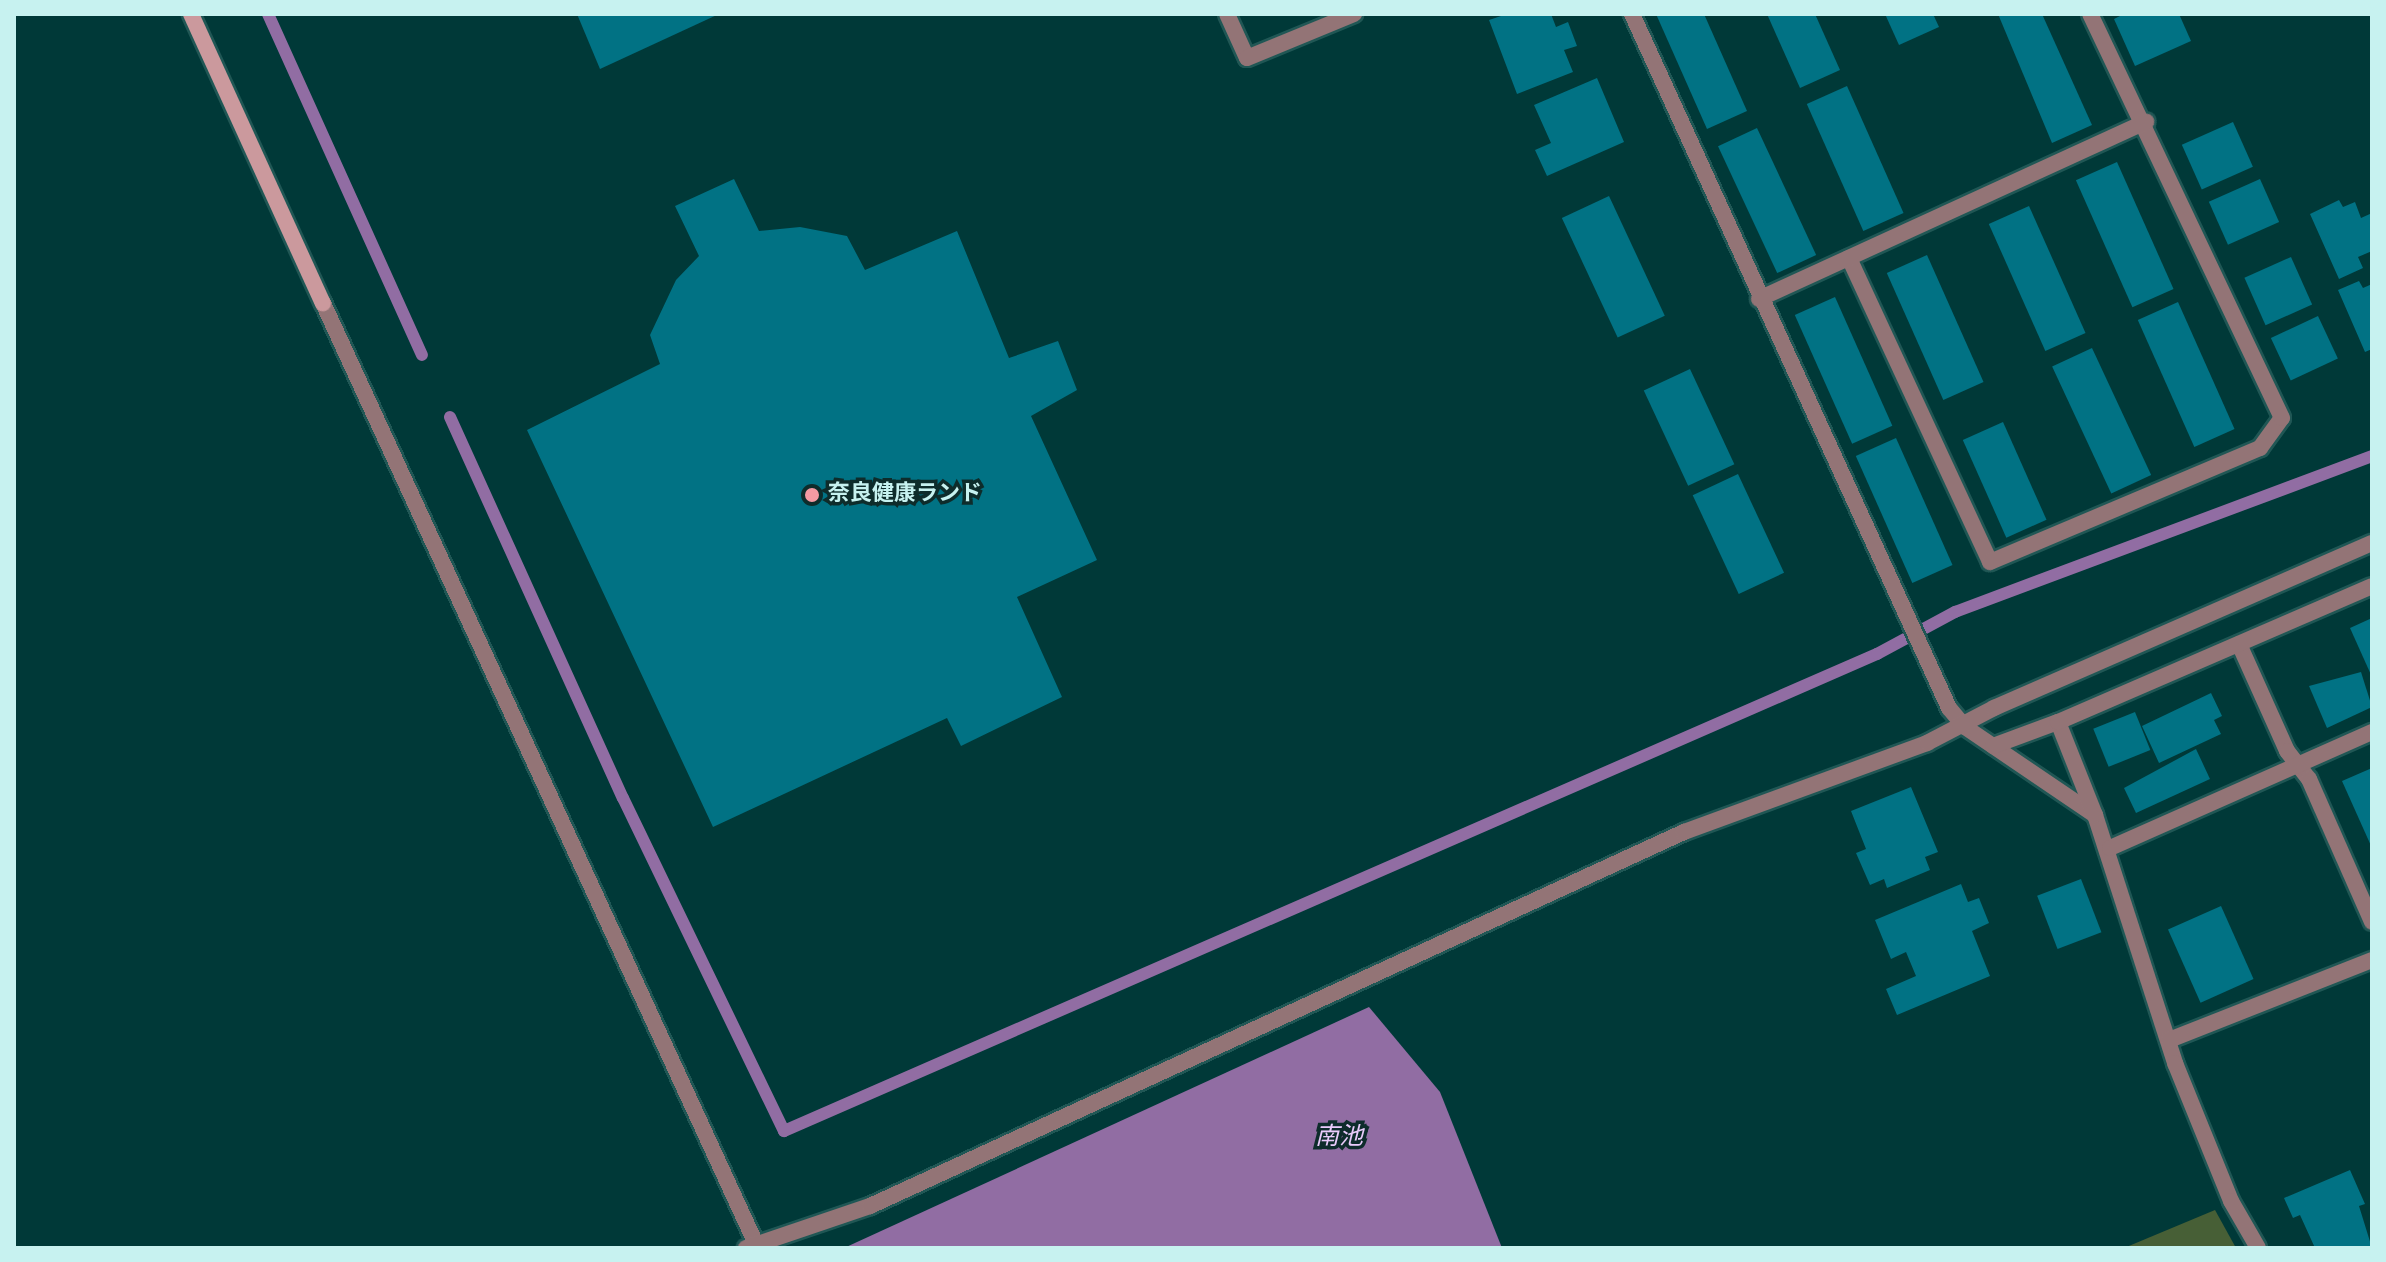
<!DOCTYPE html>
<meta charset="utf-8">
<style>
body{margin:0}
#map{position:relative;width:2386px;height:1262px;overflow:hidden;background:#003938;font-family:Overpass,"Noto Sans JP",sans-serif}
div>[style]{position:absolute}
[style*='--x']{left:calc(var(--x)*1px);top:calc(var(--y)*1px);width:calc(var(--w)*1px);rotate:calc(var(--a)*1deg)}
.green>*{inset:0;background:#475f36}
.water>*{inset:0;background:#916da3}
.stream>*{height:12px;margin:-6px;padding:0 6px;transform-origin:6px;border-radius:6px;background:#916da3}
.building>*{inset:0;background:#017284;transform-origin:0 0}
.roads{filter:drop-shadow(2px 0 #205755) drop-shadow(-2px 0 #205755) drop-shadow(0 2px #205755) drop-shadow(0 -2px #205755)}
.lane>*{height:16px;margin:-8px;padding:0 8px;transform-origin:8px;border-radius:8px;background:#937476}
.street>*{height:16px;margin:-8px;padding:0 8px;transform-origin:8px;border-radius:8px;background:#937476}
.secondary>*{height:16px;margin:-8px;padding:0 8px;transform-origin:8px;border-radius:8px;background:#cb999d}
.dots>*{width:22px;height:22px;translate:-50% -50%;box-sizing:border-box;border:4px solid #0e2c2b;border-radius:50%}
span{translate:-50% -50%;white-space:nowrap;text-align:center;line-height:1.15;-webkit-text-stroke:7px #0e2c2b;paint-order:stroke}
.poi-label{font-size:22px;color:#c7f2f0;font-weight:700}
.left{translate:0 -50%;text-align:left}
.water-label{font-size:24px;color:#eacbfb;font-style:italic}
.frame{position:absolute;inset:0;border:16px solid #c7f2f0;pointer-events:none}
</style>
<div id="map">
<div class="green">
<div style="clip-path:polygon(2215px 1210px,2236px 1248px,2124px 1248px)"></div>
</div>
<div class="water">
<div style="clip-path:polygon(1369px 1007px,1440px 1092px,1502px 1248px,844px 1248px)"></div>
</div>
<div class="stream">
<div style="--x:268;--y:14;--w:374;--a:65.7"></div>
<div style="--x:450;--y:417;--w:418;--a:65.6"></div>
<div style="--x:623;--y:798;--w:370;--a:64.2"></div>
<div style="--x:784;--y:1131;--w:1193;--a:-23.58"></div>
<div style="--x:1877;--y:654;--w:89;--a:-28.3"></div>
<div style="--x:1955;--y:612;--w:445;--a:-20.5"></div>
</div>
<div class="building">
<div style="clip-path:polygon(577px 14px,719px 14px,600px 69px)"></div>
<div style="clip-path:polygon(1507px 14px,1551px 14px,1556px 27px,1568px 22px,1577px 46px,1564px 50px,1573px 72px,1517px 94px,1489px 20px)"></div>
<div style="clip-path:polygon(1656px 14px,1704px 14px,1747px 111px,1707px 129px)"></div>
<div style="clip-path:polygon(1767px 14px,1815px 14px,1840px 70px,1800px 88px)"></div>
<div style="clip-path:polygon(1885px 14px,1933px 14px,1939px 27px,1899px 45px)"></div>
<div style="clip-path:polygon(1998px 14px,2042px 14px,2092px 125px,2052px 143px)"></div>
<div style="clip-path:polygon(2124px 14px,2179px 14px,2191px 41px,2135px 66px,2114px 19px)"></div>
<div style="clip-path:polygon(1597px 78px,1624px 142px,1547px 176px,1535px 150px,1551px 143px,1534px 105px)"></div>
<div style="left:1847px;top:86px;width:139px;height:44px;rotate:66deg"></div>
<div style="left:2233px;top:122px;width:49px;height:56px;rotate:66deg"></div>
<div style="left:1757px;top:128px;width:140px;height:43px;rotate:65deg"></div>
<div style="left:2117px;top:162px;width:139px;height:45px;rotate:66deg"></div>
<div style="clip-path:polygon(734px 179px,759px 231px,800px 227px,847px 236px,865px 270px,957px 231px,1009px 358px,1058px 341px,1077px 390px,1031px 416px,1097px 560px,1017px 597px,1062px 697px,961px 746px,947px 718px,713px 827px,527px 430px,660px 364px,650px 335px,676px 280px,699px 256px,675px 206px)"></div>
<div style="left:2260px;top:179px;width:47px;height:56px;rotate:66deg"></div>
<div style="left:1609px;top:196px;width:132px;height:52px;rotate:65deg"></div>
<div style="clip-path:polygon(2339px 200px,2343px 207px,2355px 202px,2361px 218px,2372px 213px,2372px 251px,2358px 257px,2363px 268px,2339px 279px,2310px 214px)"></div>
<div style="left:2029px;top:206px;width:139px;height:44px;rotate:66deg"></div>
<div style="left:1927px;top:255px;width:139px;height:44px;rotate:66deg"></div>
<div style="left:2291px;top:257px;width:52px;height:51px;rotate:66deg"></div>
<div style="clip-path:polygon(2359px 281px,2363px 288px,2372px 284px,2372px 349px,2365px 352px,2338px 290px)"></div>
<div style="left:1835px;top:297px;width:141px;height:44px;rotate:66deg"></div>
<div style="left:2178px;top:302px;width:139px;height:44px;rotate:66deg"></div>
<div style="left:2318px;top:316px;width:47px;height:52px;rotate:65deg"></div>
<div style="left:2092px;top:348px;width:140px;height:44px;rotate:65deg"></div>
<div style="left:1690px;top:369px;width:105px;height:51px;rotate:65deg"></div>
<div style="left:2003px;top:422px;width:107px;height:44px;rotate:66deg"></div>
<div style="left:1896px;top:438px;width:139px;height:44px;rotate:66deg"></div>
<div style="left:1738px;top:474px;width:109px;height:50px;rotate:65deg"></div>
<div style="clip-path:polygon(2372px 618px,2372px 677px,2350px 628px)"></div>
<div style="clip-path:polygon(2361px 672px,2372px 707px,2327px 728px,2309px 686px)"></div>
<div style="clip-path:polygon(2211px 693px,2222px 716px,2214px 720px,2221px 734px,2159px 763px,2142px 726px)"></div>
<div style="left:2135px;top:712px;width:41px;height:45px;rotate:68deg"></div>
<div style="clip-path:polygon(2196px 749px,2210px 779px,2136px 813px,2124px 788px)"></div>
<div style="clip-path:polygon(2372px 768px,2372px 848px,2342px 781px)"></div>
<div style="clip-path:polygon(1911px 787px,1938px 852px,1925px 857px,1930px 870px,1887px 888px,1884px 879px,1870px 885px,1856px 853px,1866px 849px,1851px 811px)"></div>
<div style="left:2081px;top:879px;width:57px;height:47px;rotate:69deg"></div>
<div style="clip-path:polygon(1961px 884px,1968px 902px,1979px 898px,1989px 923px,1972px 931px,1990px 976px,1897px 1015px,1886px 989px,1916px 976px,1906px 952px,1891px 959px,1875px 920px)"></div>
<div style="left:2221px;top:906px;width:80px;height:58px;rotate:66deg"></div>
<div style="clip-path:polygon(2350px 1170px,2365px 1204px,2359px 1206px,2372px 1248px,2315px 1248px,2300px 1215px,2293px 1218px,2284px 1198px)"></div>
</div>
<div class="roads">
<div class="lane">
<div style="--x:1849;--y:258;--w:335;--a:65.1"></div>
<div style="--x:1990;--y:562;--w:293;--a:-22.9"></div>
<div style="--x:2260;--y:448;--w:37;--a:-54"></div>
<div style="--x:2282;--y:418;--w:447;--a:-115.4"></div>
<div style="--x:1759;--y:299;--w:426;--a:-24.6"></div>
</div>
<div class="street">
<div style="--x:1227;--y:14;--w:48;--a:65.6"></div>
<div style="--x:1247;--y:58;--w:116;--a:-22.4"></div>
<div style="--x:1632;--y:14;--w:763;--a:65.45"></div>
<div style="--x:1949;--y:708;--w:25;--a:50"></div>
<div style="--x:1965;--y:727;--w:157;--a:34.1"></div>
<div style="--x:2095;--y:815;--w:261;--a:72.1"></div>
<div style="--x:2175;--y:1063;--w:149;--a:67.9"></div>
<div style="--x:2231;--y:1201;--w:54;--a:60.1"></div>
<div style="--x:323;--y:303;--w:1036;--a:65.29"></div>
<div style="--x:2239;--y:644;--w:117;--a:65.8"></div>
<div style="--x:2287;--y:751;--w:36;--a:52"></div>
<div style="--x:2309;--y:779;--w:156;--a:66.2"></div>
<div style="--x:1993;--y:746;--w:69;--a:-20.3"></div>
<div style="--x:2095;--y:815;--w:100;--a:-111.7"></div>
<div style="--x:2058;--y:722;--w:342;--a:-23.4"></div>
<div style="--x:2110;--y:848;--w:287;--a:-23.9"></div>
<div style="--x:2169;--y:1040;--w:218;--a:-21.5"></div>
<div style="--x:746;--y:1248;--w:131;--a:-18.7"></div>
<div style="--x:870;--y:1206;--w:896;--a:-24.68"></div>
<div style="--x:1684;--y:832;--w:259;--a:-20.1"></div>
<div style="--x:1927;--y:743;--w:76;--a:-27.6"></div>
<div style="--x:1994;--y:708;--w:412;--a:-23.6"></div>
</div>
<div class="secondary">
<div style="--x:191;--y:14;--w:318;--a:65.5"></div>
</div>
</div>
<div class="dots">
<div style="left:812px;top:495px;background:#f49aa3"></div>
</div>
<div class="poi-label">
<span class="left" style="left:828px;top:495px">奈良健康ランド</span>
</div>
<div class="water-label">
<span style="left:1339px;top:1139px">南池</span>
</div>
<div class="frame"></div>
</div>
